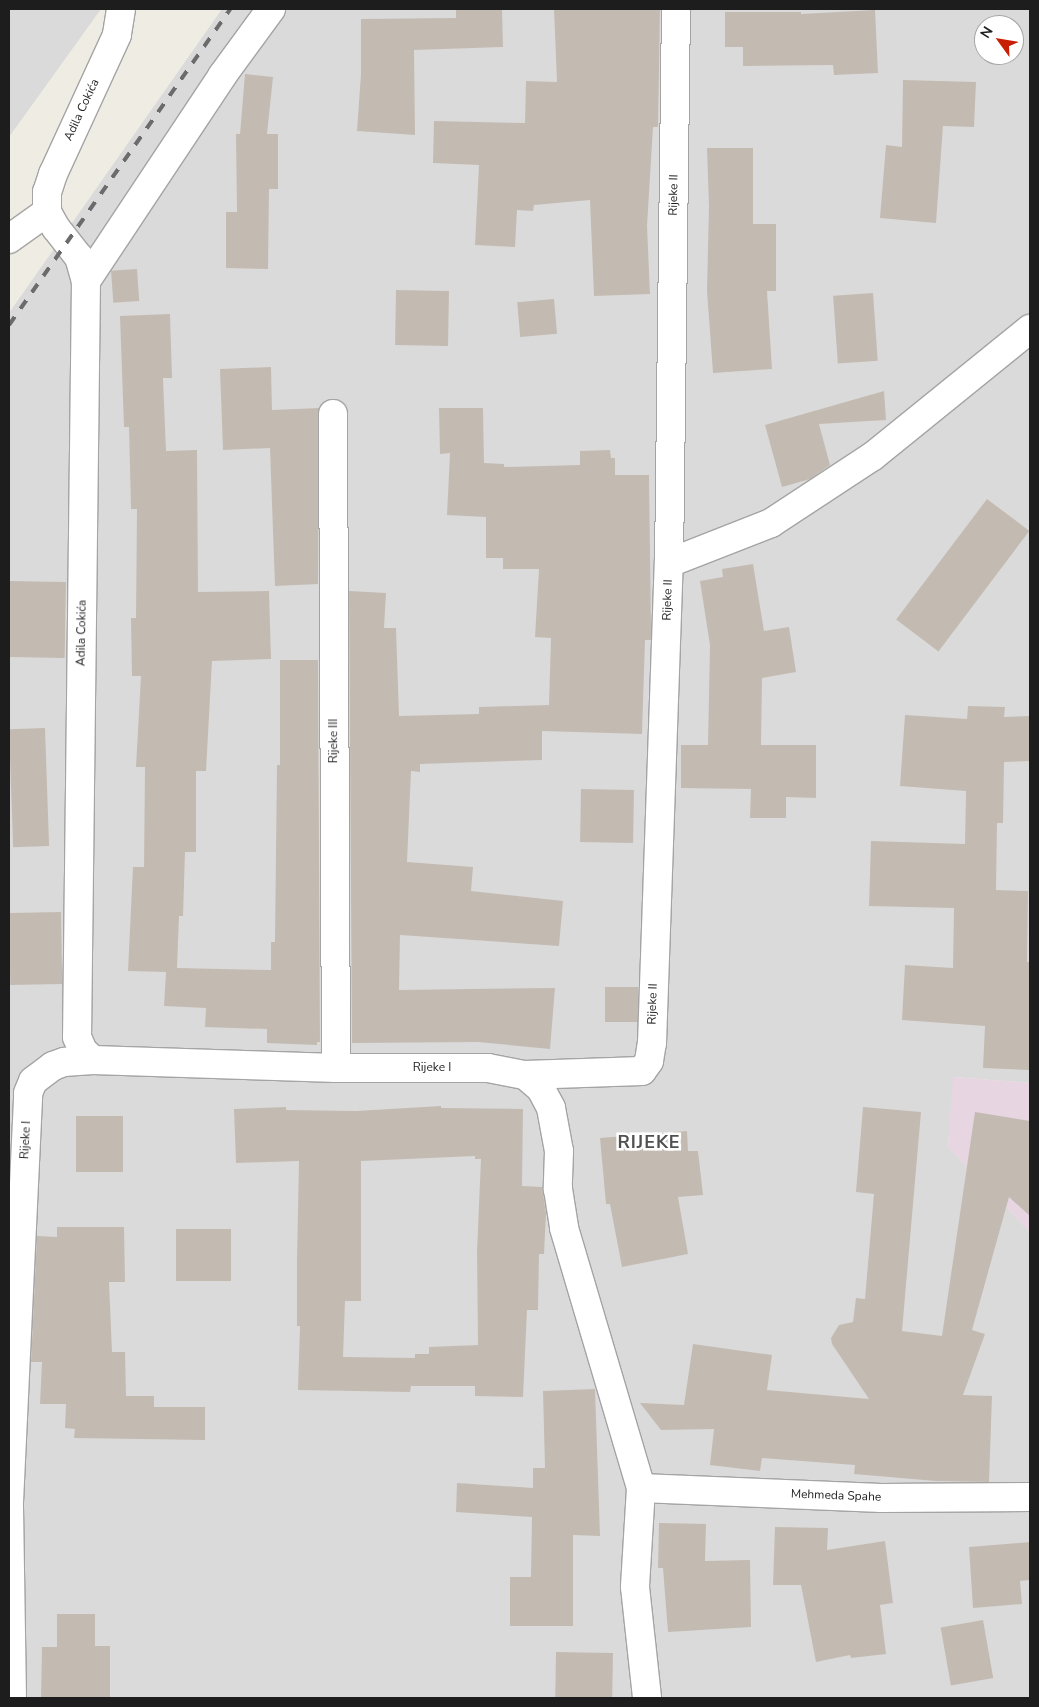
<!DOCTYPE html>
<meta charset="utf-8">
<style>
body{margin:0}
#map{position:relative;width:1039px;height:1707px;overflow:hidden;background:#eeece3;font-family:"Nunito Sans",sans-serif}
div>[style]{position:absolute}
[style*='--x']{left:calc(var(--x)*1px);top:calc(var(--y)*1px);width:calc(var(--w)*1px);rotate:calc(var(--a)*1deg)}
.residential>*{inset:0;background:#dbdada}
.industrial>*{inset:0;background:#e7d5e1}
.building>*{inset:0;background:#c3bbb2;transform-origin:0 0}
.roads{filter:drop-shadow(1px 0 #a4a4a4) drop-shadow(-1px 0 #a4a4a4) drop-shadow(0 1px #a4a4a4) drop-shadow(0 -1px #a4a4a4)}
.minor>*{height:28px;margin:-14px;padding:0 14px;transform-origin:14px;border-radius:14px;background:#fff}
.tertiary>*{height:28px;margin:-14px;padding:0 14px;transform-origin:14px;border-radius:14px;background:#fff}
.rail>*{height:4px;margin-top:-2px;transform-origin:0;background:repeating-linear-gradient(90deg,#6b6b6b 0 10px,transparent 0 20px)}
span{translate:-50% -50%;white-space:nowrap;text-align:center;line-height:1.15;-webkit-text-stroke:5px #fff;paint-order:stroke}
.street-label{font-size:12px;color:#1d1d1d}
.district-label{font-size:18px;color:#505050;font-weight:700;letter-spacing:1px}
.frame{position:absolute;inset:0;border:10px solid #1d1d1d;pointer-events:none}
.north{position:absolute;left:974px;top:15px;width:50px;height:50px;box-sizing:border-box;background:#fff;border:1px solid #a5a5a5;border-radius:50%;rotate:302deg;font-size:14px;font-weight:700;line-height:20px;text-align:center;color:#1d1d1d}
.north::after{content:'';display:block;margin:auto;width:18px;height:22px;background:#c81e03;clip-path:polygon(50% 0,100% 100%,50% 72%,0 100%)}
</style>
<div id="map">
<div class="residential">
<div style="clip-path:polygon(9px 9px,101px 9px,9px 137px)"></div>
<div style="clip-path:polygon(evenodd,222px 9px,1030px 9px,1030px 1083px,954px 1077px,948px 1147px,1030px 1232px,1030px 1698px,9px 1698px,9px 313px,222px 9px,984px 25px,1014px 25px,1014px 55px,984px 55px,984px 25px)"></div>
</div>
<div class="industrial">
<div style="clip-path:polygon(953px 1077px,1030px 1083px,1030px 1232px,948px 1147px)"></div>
</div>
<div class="building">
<div style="clip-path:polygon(456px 9px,502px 9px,503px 47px,414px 50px,415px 135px,357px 131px,361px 74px,361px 19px,456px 18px)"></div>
<div style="clip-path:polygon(554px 9px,660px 9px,658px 127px,653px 127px,647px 226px,650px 294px,594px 296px,590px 200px,534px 205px,533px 211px,517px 210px,515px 247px,475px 245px,479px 165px,433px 163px,434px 121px,525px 123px,526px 81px,557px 82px)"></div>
<div style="clip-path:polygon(875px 10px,878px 73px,834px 75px,833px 65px,743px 66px,743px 47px,725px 47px,725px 12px,801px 12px,801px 14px)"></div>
<div style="clip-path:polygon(245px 74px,273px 77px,267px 134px,278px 134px,278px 189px,269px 189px,268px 269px,226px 268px,226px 212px,237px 212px,236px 134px,240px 134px)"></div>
<div style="clip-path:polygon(903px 80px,976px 82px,974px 127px,943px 126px,936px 223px,880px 218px,886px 145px,902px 147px)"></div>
<div style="clip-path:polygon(707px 148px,753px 148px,753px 224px,776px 224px,776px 291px,767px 291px,772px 369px,713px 373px,707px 291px,709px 206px)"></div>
<div style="left:137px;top:269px;width:32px;height:26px;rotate:86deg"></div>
<div style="left:396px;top:290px;width:53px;height:55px;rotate:1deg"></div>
<div style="left:873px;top:293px;width:68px;height:40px;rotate:86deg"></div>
<div style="left:554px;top:299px;width:35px;height:37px;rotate:85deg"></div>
<div style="clip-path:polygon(170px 314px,172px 378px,163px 378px,166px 451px,197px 450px,198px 592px,269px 591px,271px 659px,212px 661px,206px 771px,196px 771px,196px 852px,185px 852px,183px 916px,179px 916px,177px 968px,271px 970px,271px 942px,275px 942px,277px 765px,280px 765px,280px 660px,318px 660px,320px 1042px,317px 1042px,317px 1045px,267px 1043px,267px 1029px,205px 1027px,206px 1008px,164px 1006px,166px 972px,128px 971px,133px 867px,144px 867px,145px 767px,136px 767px,141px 676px,132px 676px,131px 618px,136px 618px,137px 509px,131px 509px,129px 427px,124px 427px,120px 316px)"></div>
<div style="clip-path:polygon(271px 367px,272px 410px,319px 408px,318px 584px,275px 586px,270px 448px,223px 450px,220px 369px)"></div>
<div style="clip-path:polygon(884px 391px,886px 420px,819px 424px,830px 465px,810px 479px,782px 487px,765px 425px)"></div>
<div style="clip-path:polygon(439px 408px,483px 408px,484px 463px,504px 464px,504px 467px,580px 465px,580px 451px,610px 450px,611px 458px,615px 458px,615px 475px,649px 475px,651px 632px,651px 640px,645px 640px,642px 734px,542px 731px,542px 760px,420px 764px,420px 772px,411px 771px,407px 862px,473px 867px,471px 891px,563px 901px,559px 946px,400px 935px,399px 990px,555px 988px,550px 1049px,478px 1042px,352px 1043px,349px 591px,386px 593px,384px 628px,396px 628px,399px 716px,479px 714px,479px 707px,549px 705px,551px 638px,535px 637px,539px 569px,503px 569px,503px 558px,486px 558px,486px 517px,447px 515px,450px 453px,440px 454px)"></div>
<div style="left:987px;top:499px;width:53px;height:151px;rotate:37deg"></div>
<div style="clip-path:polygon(753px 564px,764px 631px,789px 627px,796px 672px,762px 678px,761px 745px,816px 745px,816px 798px,786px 797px,786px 818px,750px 818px,751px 789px,681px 788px,681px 745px,708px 745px,710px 645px,700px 581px,723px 577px,722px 569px)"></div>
<div style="left:9px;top:581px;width:57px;height:76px;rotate:1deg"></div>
<div style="clip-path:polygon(968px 706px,1005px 707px,1004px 717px,1030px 716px,1030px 761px,1004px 762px,1003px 823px,997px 823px,996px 890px,1028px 891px,1027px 962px,1030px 962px,1030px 1070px,983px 1068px,985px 1026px,902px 1020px,905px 965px,953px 968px,954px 908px,869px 906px,871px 841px,965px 844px,966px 791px,900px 786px,905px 715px,967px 719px)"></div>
<div style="left:45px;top:728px;width:118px;height:36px;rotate:88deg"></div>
<div style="left:581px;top:789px;width:53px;height:53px;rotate:1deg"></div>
<div style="left:61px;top:912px;width:72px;height:52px;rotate:89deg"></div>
<div style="left:605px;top:987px;width:33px;height:35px"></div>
<div style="clip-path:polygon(evenodd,441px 1106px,441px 1108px,523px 1109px,522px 1186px,542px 1187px,546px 1213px,544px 1254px,539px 1254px,538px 1310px,527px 1310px,523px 1397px,475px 1396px,475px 1386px,411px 1386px,410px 1392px,298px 1390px,300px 1326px,297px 1326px,297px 1259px,299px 1161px,236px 1163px,234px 1109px,286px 1107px,286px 1110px,356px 1111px,441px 1106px,475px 1156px,475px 1159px,481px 1159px,477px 1251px,478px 1345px,429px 1347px,429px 1354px,415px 1354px,415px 1358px,343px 1357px,345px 1301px,361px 1301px,361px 1161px,475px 1156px)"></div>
<div style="clip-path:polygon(863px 1107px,921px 1112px,902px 1331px,942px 1336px,975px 1112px,1030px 1121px,1030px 1216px,1009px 1197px,972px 1330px,985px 1334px,963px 1395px,992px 1396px,989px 1482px,936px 1481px,854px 1474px,855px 1465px,762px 1458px,760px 1471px,710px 1465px,714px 1429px,661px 1430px,640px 1403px,684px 1405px,693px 1344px,772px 1355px,767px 1390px,869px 1399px,832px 1344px,831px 1338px,839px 1325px,853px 1322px,856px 1298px,865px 1299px,874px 1194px,856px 1192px)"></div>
<div style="left:76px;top:1116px;width:47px;height:56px"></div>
<div style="clip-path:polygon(687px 1131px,688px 1151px,698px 1151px,703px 1195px,678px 1197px,688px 1254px,622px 1267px,610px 1204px,606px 1204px,600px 1138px)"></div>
<div style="clip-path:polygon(57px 1227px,124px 1227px,125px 1282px,109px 1282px,112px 1352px,125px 1352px,126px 1396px,154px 1396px,154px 1407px,205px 1407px,205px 1440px,74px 1438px,75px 1429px,65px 1428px,66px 1404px,40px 1404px,42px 1362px,31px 1362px,37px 1236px,57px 1237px)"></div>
<div style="left:176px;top:1229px;width:55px;height:52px"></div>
<div style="clip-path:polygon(595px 1389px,600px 1536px,573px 1535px,573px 1626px,510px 1626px,510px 1577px,531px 1577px,532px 1517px,456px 1512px,457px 1483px,533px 1488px,533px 1468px,545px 1468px,543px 1391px)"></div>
<div style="clip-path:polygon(659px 1523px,706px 1524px,705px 1561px,750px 1560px,751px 1627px,668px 1632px,663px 1568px,658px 1568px)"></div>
<div style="clip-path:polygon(775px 1527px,828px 1528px,827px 1550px,885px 1541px,893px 1603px,880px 1605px,886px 1654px,851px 1658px,850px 1655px,816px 1662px,801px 1585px,773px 1585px)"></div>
<div style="clip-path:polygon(1030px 1542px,1030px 1580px,1020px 1581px,1022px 1604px,973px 1608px,969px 1547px)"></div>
<div style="clip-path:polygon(57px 1614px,95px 1614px,95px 1646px,110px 1646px,110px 1698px,41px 1698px,42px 1647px,57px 1647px)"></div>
<div style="left:983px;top:1620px;width:59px;height:43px;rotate:80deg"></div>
<div style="left:556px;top:1652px;width:57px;height:46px;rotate:1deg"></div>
</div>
<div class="roads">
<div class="minor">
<div style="--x:9;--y:239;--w:47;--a:-35.4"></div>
<div style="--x:86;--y:281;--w:246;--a:-56.4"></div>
<div style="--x:222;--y:76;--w:83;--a:-53.8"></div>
<div style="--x:333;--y:414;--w:654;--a:89.74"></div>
<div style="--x:669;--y:563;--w:110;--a:-21.4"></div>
<div style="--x:771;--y:523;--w:122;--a:-33.3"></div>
<div style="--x:873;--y:456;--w:202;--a:-39"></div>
<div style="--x:525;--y:1075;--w:117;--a:-2"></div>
<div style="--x:642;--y:1071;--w:12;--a:-55"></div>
<div style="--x:649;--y:1061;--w:18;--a:-81"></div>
<div style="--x:652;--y:1043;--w:480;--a:-88"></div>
<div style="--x:669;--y:563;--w:554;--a:-89.28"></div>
<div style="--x:12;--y:1698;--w:196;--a:-90.9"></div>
<div style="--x:9;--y:1502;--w:409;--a:-87.3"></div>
<div style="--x:28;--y:1093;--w:13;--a:-67"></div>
<div style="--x:33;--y:1081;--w:25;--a:-37"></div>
<div style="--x:53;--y:1066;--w:12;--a:-20"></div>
<div style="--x:64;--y:1062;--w:29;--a:-4"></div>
</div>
<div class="tertiary">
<div style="--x:121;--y:9;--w:26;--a:99"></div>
<div style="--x:117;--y:35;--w:153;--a:114.7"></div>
<div style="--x:53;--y:174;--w:19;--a:108"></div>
<div style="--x:47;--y:192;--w:20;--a:90"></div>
<div style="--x:47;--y:212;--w:18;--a:61"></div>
<div style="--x:56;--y:228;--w:37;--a:52"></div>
<div style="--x:79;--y:257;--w:25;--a:74"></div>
<div style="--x:86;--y:281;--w:756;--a:90.68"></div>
<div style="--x:77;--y:1037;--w:15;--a:67"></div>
<div style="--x:83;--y:1051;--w:13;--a:42"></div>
<div style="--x:93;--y:1060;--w:243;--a:1.9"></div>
<div style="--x:336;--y:1068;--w:152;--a:0"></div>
<div style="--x:488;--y:1068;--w:38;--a:11"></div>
<div style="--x:525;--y:1075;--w:21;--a:41"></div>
<div style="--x:541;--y:1089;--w:21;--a:62"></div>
<div style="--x:551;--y:1108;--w:44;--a:79.5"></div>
<div style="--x:559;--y:1151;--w:38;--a:92"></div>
<div style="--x:558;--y:1189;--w:39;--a:81"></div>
<div style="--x:564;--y:1228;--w:271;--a:73.5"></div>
<div style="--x:641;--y:1488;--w:99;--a:93.5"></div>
<div style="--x:635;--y:1587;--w:112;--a:83.8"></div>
<div style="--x:641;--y:1488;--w:240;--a:2.4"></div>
<div style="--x:881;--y:1498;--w:149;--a:-0.4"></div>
</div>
</div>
<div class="rail">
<div style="--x:9;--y:325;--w:386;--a:-55"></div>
</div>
<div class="street-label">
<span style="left:82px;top:110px;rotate:-65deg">Adila Cokića</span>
<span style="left:674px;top:195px;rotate:-89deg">Rijeke II</span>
<span style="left:668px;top:600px;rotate:-88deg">Rijeke II</span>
<span style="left:82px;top:633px;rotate:-89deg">Adila Cokića</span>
<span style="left:334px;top:741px;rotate:-90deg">Rijeke III</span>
<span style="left:653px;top:1004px;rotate:-88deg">Rijeke II</span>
<span style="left:432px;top:1068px">Rijeke I</span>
<span style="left:26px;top:1140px;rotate:-87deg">Rijeke I</span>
<span style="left:836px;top:1496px;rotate:2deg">Mehmeda Spahe</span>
</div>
<div class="district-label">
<span style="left:649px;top:1142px">RIJEKE</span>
</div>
<div class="frame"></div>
<div class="north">N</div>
</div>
